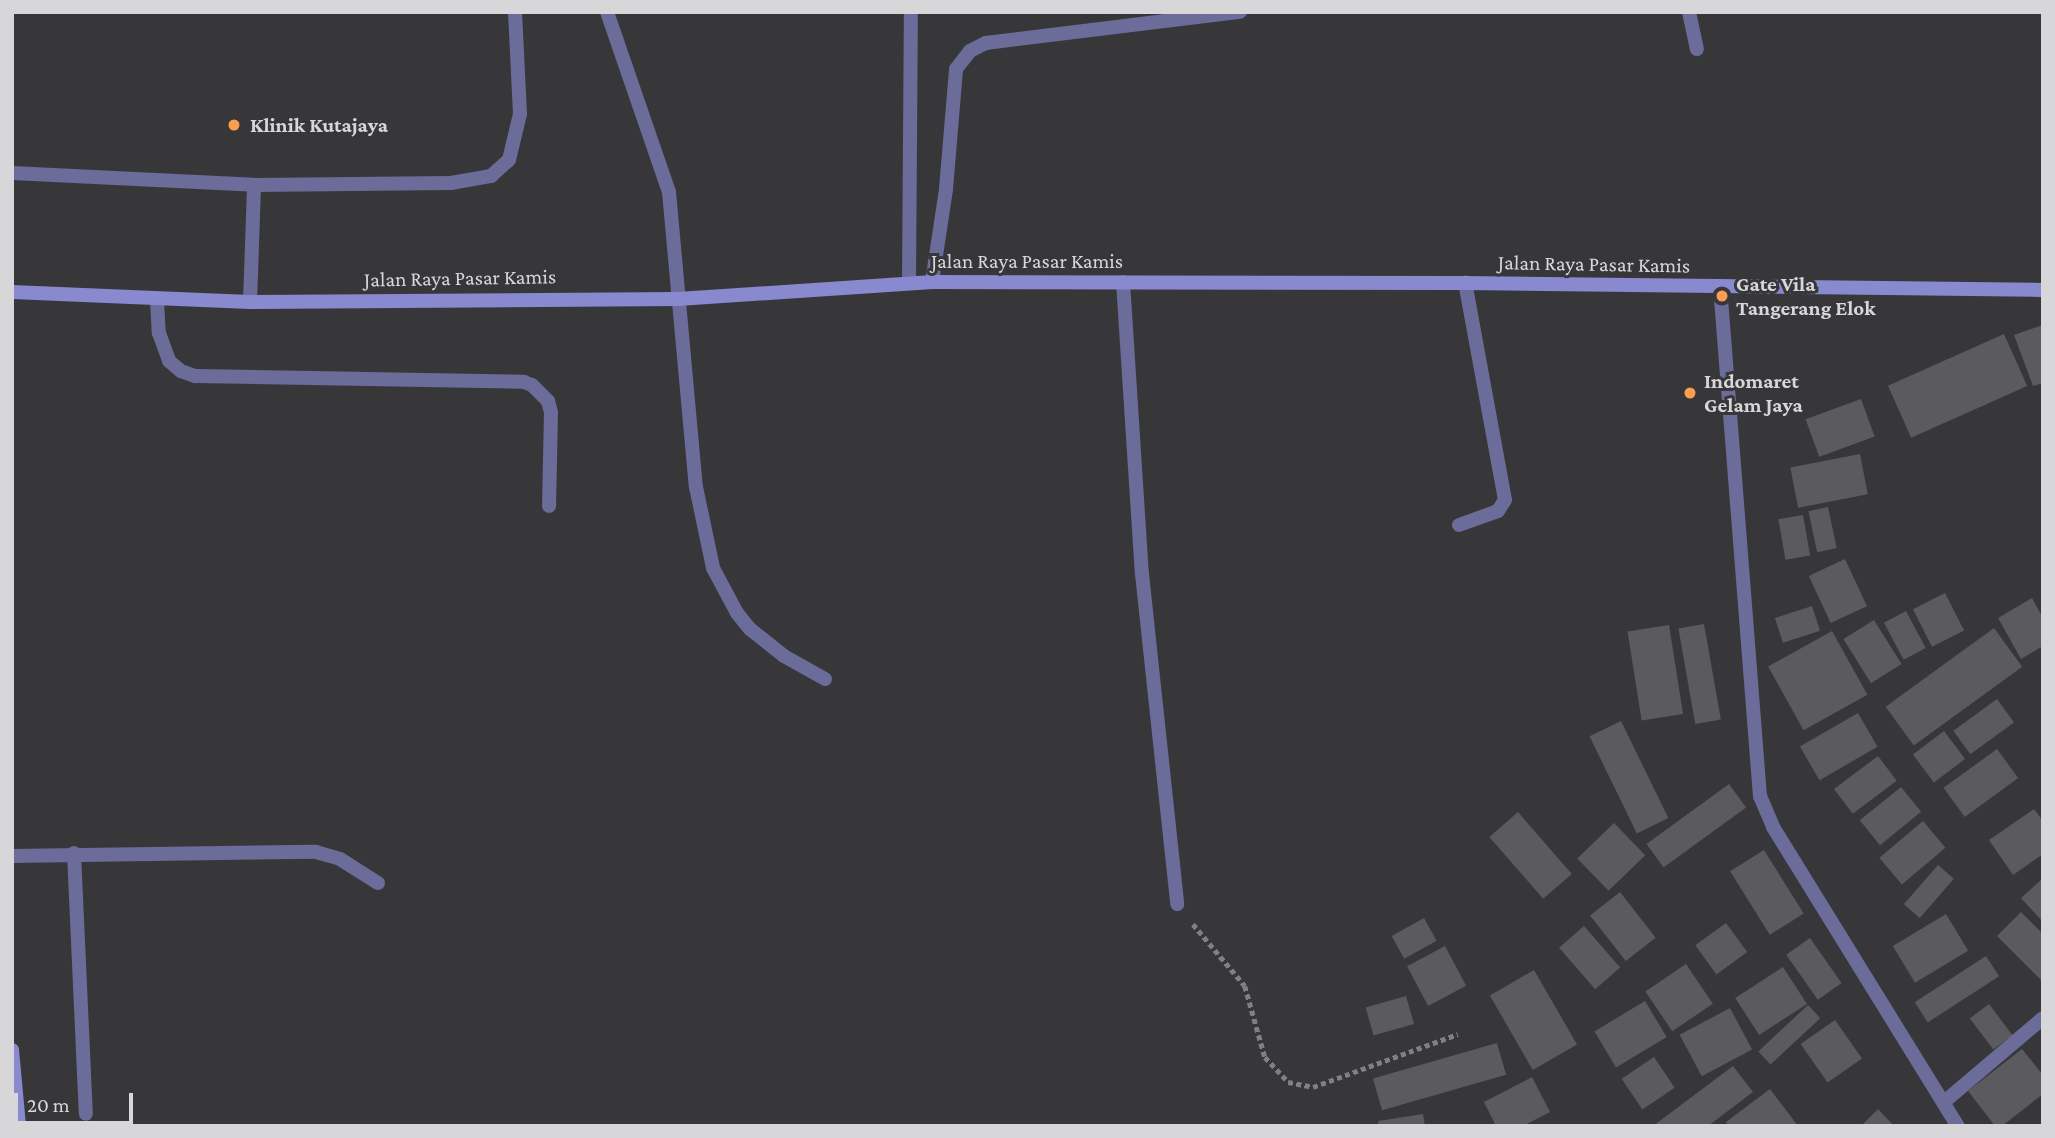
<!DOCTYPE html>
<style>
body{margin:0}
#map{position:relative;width:2055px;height:1138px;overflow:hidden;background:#37373a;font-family:"Crimson Pro",serif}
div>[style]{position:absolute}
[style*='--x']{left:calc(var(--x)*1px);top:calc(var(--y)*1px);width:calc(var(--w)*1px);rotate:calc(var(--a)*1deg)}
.building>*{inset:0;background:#5b5b5f;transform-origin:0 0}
.path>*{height:4.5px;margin-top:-2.25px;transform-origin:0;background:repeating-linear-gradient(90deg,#808082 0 5px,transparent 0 8.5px)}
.service>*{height:14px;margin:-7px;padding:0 7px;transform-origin:7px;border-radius:7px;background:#6b6c9a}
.minor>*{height:14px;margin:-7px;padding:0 7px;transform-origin:7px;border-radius:7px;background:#6b6c9a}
.tertiary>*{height:14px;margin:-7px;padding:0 7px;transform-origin:7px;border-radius:7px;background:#6b6c9a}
.secondary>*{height:14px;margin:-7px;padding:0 7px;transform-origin:7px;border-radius:7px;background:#8989d0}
.dots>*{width:19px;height:19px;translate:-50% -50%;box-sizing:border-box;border:4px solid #37373a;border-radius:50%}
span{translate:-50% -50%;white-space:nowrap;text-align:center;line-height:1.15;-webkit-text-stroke:6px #37373a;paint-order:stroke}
.poi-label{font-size:21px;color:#d7d7d9;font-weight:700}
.left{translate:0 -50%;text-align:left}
.street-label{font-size:21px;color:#d7d7d9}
.frame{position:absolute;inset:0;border:14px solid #d7d7d9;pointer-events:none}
.scale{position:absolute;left:14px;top:1093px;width:119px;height:32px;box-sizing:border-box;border:4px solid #d7d7d9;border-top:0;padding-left:9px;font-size:21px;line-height:24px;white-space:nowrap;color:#d7d7d9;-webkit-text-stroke:5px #37373a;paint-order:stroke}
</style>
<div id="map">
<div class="building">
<div style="clip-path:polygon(2043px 325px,2043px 383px,2033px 386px,2014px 335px)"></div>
<div style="left:2004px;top:334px;width:57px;height:127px;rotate:66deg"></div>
<div style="left:1861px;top:399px;width:40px;height:59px;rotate:70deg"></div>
<div style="left:1860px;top:454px;width:41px;height:71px;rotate:79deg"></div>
<div style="left:1828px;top:507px;width:42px;height:20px;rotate:78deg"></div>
<div style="left:1803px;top:515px;width:41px;height:25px;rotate:80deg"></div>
<div style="left:1845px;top:559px;width:52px;height:40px;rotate:65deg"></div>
<div style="left:1945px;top:593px;width:42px;height:36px;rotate:63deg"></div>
<div style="clip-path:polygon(2032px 598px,2043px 618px,2043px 646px,2021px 659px,1998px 618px)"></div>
<div style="left:1812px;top:606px;width:26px;height:39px;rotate:72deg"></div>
<div style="left:1906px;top:611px;width:42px;height:25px;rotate:62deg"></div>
<div style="left:1874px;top:620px;width:52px;height:36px;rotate:58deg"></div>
<div style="left:1704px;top:624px;width:97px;height:26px;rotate:80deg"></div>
<div style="left:1669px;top:625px;width:90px;height:42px;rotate:81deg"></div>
<div style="left:1994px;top:628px;width:48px;height:134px;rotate:54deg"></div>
<div style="left:1832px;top:631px;width:73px;height:73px;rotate:61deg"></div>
<div style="left:1997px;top:699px;width:29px;height:54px;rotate:54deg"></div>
<div style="left:1858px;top:713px;width:39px;height:67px;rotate:60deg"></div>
<div style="left:1621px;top:721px;width:108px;height:35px;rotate:64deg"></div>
<div style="left:1944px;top:731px;width:35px;height:39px;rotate:53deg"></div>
<div style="left:1997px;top:749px;width:36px;height:66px;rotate:54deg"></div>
<div style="left:1878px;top:756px;width:31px;height:55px;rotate:53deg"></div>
<div style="left:1729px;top:784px;width:29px;height:102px;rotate:54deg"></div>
<div style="left:1901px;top:787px;width:32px;height:53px;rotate:51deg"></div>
<div style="clip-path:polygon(2034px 809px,2043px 821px,2043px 854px,2013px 875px,1989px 840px)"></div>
<div style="left:1518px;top:812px;width:82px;height:38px;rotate:49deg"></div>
<div style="left:1923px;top:821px;width:35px;height:57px;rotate:50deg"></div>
<div style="left:1614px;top:823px;width:45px;height:51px;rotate:46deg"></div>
<div style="left:1764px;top:850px;width:75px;height:40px;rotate:58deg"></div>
<div style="left:1938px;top:865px;width:21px;height:52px;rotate:41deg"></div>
<div style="clip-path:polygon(2043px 878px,2043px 922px,2021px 898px)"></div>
<div style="left:1620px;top:892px;width:58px;height:38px;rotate:52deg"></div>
<div style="clip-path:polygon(2021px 912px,2043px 934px,2043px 982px,1997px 936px)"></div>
<div style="left:1946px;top:914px;width:43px;height:62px;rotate:59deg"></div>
<div style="left:1424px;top:918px;width:26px;height:37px;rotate:61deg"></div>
<div style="left:1726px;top:923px;width:36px;height:38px;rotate:54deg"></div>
<div style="left:1584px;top:926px;width:55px;height:33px;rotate:49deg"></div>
<div style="left:1810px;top:938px;width:55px;height:29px;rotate:55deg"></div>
<div style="left:1445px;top:946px;width:45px;height:43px;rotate:62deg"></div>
<div style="left:1986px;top:956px;width:24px;height:85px;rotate:57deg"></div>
<div style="left:1686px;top:964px;width:48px;height:49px;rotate:56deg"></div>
<div style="left:1783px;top:967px;width:44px;height:57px;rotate:57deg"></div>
<div style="left:1534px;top:970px;width:86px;height:51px;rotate:60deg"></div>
<div style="left:1406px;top:996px;width:29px;height:42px;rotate:74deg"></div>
<div style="left:1645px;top:1001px;width:42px;height:59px;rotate:59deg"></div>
<div style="left:1989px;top:1004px;width:39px;height:24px;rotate:53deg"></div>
<div style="left:1808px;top:1005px;width:18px;height:68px;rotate:47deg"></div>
<div style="left:1730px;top:1008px;width:47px;height:57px;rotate:62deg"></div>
<div style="left:1835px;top:1020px;width:47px;height:42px;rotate:55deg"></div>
<div style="left:1497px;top:1043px;width:33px;height:129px;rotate:74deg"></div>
<div style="clip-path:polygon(2022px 1049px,2043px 1075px,2043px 1094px,2002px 1126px,1995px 1126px,1968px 1091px)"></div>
<div style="left:1654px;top:1057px;width:37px;height:39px;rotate:56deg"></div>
<div style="clip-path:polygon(1733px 1066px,1753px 1092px,1708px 1126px,1653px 1126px)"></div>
<div style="clip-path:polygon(1532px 1077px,1550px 1112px,1523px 1126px,1496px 1126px,1484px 1102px)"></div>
<div style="clip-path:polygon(1770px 1089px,1798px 1126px,1728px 1126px,1726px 1122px)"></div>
<div style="clip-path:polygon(1878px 1109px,1894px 1126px,1861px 1126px)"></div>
<div style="clip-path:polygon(1423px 1114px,1425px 1126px,1379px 1126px,1378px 1121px)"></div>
</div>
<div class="path">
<div style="--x:1193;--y:924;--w:81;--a:50"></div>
<div style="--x:1245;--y:986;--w:74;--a:74.3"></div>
<div style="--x:1265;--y:1057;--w:34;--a:47"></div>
<div style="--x:1288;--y:1082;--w:25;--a:11"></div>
<div style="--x:1313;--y:1087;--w:154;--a:-20.1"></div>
</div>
<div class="service">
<div style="--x:607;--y:12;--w:190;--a:71"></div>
<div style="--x:669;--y:192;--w:296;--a:84.8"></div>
<div style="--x:696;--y:487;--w:83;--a:78.1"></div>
<div style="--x:713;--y:568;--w:51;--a:61.9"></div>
<div style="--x:737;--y:613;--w:21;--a:51"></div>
<div style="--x:750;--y:629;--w:43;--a:38.5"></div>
<div style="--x:784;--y:656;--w:47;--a:29.3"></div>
<div style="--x:1689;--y:12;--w:38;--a:78"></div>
<div style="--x:12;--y:173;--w:242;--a:2.8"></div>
<div style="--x:254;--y:185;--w:197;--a:-0.6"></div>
<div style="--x:451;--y:183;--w:41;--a:-9.9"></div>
<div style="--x:491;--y:176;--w:24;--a:-42"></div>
<div style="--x:509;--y:160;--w:47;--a:-76.6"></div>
<div style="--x:520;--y:114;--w:102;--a:-92.8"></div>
<div style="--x:909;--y:282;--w:270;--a:-89.6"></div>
<div style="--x:932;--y:282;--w:94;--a:-81.4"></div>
<div style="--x:946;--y:189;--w:120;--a:-85.2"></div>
<div style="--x:956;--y:69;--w:23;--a:-52"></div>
<div style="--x:970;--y:51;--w:18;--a:-27"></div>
<div style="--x:986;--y:43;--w:256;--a:-7"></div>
<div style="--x:1123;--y:282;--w:293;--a:86.3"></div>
<div style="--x:1142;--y:574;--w:332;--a:83.9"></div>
<div style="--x:157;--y:300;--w:33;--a:87"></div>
<div style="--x:159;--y:333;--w:30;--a:70"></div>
<div style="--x:169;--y:361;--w:16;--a:40"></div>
<div style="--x:181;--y:371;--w:15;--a:20"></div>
<div style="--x:195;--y:376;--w:329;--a:1"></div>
<div style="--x:524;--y:382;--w:9;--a:21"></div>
<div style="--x:532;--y:385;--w:23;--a:45"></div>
<div style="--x:548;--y:401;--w:11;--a:75"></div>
<div style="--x:551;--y:412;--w:94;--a:91.2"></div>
<div style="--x:250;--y:302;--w:117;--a:-88"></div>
<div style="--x:1459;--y:525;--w:41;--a:-19.7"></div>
<div style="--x:1498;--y:511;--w:13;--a:-58"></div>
<div style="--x:1505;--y:500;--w:221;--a:-100.4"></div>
<div style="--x:74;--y:853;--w:261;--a:87.4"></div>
<div style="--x:12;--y:856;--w:304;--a:-0.8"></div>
<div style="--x:316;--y:852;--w:25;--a:16"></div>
<div style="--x:340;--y:859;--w:45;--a:32.3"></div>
</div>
<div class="minor">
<div style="--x:1944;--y:1102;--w:130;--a:-40.3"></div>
</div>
<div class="tertiary">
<div style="--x:1720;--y:286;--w:512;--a:85.52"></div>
<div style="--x:1760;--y:796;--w:34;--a:67"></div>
<div style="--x:1773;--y:827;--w:352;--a:58.3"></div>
</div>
<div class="secondary">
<div style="--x:12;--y:292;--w:238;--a:2.4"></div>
<div style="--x:250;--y:302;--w:428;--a:-0.4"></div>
<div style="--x:678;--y:299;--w:255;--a:-3.8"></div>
<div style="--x:932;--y:282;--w:533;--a:0.11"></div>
<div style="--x:1465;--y:283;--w:578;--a:0.69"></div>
<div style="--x:12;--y:1050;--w:76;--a:84.7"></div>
</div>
<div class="dots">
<div style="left:234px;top:125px;background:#fb9e51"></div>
<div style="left:1722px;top:296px;background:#fb9e51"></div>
<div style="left:1690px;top:393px;background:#fb9e51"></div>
</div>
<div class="poi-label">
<span class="left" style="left:250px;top:125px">Klinik Kutajaya</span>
<span class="left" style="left:1736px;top:296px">Gate Vila<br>Tangerang Elok</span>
<span class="left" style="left:1704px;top:393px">Indomaret<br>Gelam Jaya</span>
</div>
<div class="street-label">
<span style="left:1027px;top:261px">Jalan Raya Pasar Kamis</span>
<span style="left:1594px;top:264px;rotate:1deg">Jalan Raya Pasar Kamis</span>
<span style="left:460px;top:278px;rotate:-1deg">Jalan Raya Pasar Kamis</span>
</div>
<div class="frame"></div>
<div class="scale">20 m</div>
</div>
